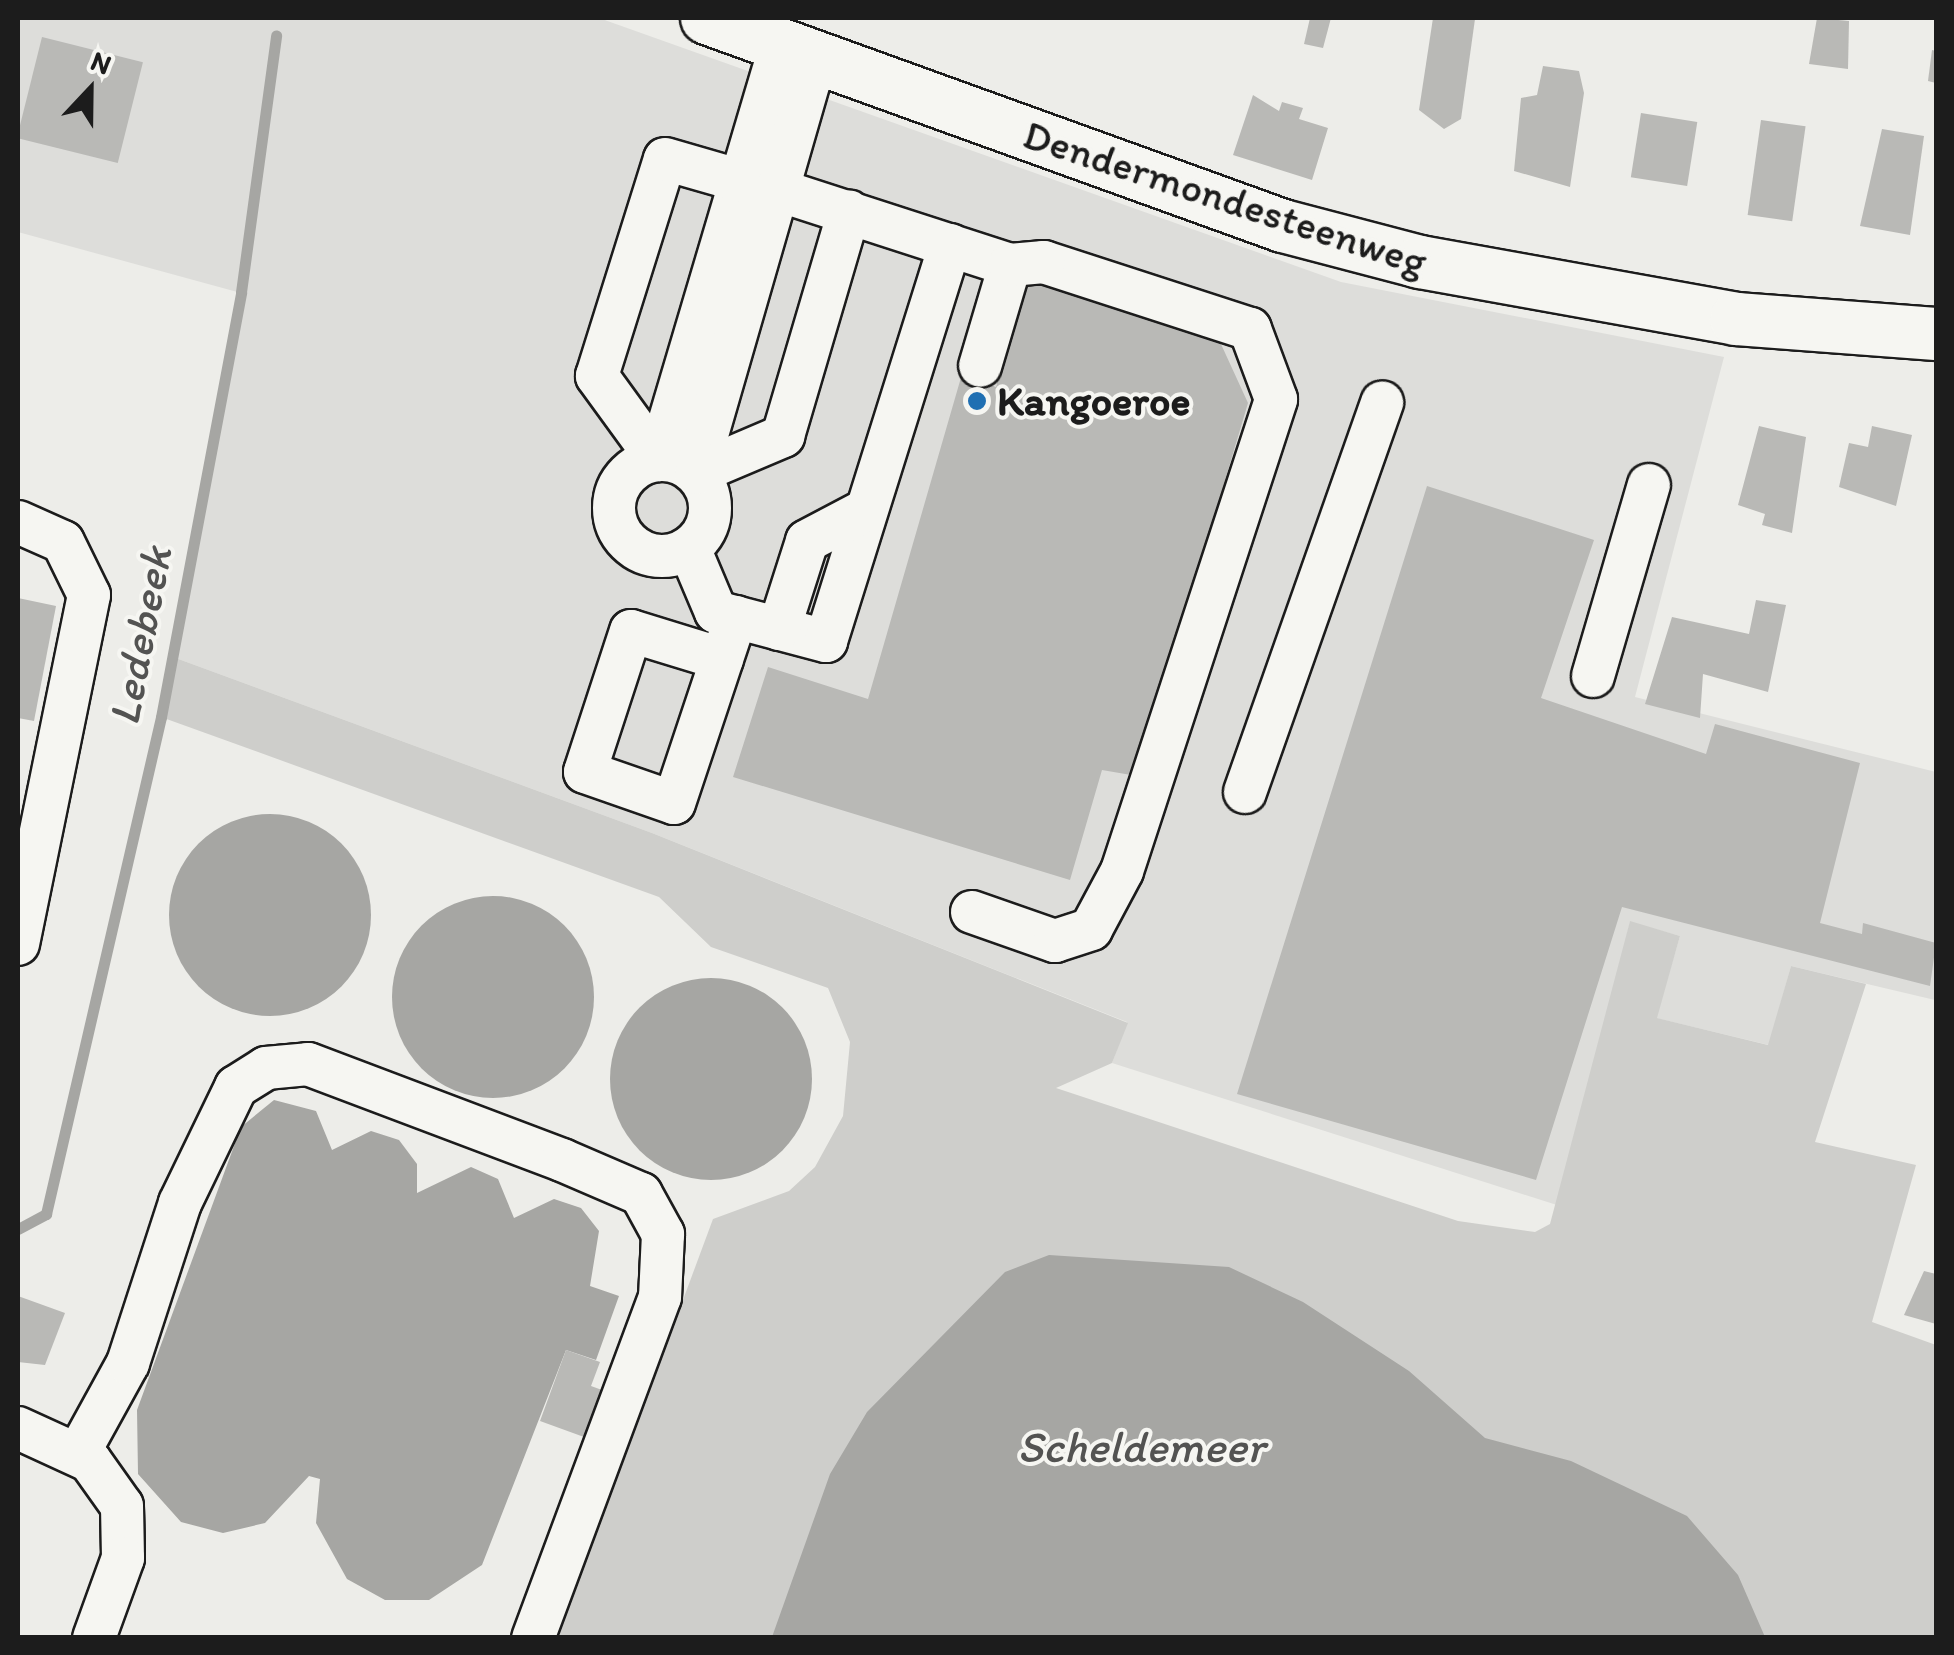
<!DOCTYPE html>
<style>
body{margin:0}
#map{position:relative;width:1954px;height:1655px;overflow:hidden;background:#edede9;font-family:Itim,sans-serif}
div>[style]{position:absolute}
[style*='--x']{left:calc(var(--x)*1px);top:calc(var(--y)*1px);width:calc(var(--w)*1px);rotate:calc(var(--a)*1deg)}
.built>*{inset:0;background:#ddddda}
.green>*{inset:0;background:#cececb}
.water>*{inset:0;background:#a6a6a3}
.round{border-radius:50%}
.stream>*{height:11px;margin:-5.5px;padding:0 5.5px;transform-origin:5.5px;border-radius:5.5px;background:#a6a6a3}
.building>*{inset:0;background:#b9b9b6;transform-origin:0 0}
.roads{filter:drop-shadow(2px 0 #1c1c1c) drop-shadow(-2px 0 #1c1c1c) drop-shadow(0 2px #1c1c1c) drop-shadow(0 -2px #1c1c1c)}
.minor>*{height:42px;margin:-21px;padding:0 21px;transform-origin:21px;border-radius:21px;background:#f6f6f2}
.minor>.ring{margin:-21px;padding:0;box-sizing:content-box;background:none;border:42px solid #f6f6f2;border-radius:50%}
.major>*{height:52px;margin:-26px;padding:0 26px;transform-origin:26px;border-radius:26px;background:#f6f6f2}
.dots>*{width:28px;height:28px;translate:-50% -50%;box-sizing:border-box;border:5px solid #f6f6f2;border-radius:50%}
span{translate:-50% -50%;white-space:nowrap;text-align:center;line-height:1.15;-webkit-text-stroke:8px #f6f6f2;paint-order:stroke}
.street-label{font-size:42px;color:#1c1c1c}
.poi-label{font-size:42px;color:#1c1c1c;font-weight:700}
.left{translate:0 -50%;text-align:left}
.water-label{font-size:45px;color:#535352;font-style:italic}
.frame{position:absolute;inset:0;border:20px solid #1c1c1c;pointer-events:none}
.north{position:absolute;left:40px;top:40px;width:100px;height:100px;-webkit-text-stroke:8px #f6f6f2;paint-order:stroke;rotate:22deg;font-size:28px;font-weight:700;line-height:40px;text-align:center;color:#1c1c1c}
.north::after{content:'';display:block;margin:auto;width:35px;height:45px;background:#1c1c1c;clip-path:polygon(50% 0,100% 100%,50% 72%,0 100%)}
</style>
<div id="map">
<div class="built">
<div style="clip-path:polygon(18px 18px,599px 18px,1341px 282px,1724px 357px,1635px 697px,1936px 772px,1935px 1000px,1791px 966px,1769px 1045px,1656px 1018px,1680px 936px,1630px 922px,1560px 1206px,1112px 1063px,1127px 1022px,652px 833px,173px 657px,241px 293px,18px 232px)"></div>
</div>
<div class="green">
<div style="clip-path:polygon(173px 657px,652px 833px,1128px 1023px,1112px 1063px,1056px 1088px,1458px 1221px,1535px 1232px,1550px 1224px,1630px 921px,1680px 936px,1657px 1018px,1768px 1045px,1791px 966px,1866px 984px,1815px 1142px,1916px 1165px,1872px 1322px,1936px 1345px,1936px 1637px,558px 1637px,713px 1219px,789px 1191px,815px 1167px,843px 1116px,850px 1042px,828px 988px,711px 947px,659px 897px,161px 717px)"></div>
</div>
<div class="water">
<div class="round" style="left:169px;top:814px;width:202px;height:202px"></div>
<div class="round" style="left:392px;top:896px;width:202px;height:202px"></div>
<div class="round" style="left:610px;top:978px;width:202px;height:202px"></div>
<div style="clip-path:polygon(274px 1100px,316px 1111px,332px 1150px,371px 1131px,399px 1140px,417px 1164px,417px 1193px,471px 1167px,498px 1179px,514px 1218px,554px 1199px,581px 1208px,599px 1231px,590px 1286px,619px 1296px,596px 1360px,566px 1350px,482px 1565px,429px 1600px,385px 1600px,347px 1579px,316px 1523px,320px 1479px,309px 1476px,265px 1523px,223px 1533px,181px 1522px,138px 1474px,137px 1410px,241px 1127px)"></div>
<div style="clip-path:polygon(1049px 1255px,1229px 1267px,1303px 1302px,1409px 1371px,1485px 1438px,1571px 1461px,1687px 1516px,1738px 1575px,1765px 1637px,772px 1637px,830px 1474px,867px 1412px,1005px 1272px)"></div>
</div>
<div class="stream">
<div style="--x:18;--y:1229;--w:32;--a:-28"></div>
<div style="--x:46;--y:1214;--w:510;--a:-76.97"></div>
<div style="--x:161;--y:717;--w:432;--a:-79.3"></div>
<div style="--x:241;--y:292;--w:259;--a:-82.2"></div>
</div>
<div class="building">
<div style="clip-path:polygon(1310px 18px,1331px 18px,1323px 48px,1304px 44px)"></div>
<div style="clip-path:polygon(1433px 18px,1475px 19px,1461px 119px,1444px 129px,1419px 110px)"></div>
<div style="clip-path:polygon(1817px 18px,1849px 21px,1848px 69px,1809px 64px)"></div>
<div style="left:42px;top:37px;width:104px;height:104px;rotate:14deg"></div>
<div style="clip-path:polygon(1932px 50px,1936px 51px,1936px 83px,1928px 81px)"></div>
<div style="clip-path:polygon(1543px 66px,1579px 71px,1584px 93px,1570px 187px,1514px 171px,1521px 98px,1537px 95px)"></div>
<div style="clip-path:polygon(1253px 95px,1279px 111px,1282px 102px,1303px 108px,1299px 119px,1328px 128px,1312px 180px,1233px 155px)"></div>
<div style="left:1641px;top:113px;width:57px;height:65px;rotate:9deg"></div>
<div style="left:1761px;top:120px;width:45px;height:96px;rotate:8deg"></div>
<div style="clip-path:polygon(1882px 129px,1924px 136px,1910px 235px,1860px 226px)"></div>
<div style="clip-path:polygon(1029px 275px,1215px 331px,1248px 403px,1137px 776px,1102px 770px,1070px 880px,733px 777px,768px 667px,868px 699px,962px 374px,996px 387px)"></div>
<div style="clip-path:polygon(1759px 426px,1806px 437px,1792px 533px,1762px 525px,1765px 514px,1738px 505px)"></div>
<div style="clip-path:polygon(1872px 426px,1912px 435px,1896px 506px,1839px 487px,1849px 443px,1868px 447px)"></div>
<div style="clip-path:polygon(1427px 486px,1594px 540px,1541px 698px,1706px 754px,1715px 724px,1860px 763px,1820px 923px,1862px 934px,1863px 923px,1936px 943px,1930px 986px,1622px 907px,1536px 1180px,1237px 1094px)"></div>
<div style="clip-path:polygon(18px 598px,56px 606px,34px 721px,18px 718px)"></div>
<div style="clip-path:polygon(1756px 600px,1786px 605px,1768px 692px,1703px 674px,1700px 718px,1645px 704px,1672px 617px,1749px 634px)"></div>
<div style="clip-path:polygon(1924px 1271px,1936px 1274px,1936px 1324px,1904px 1315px)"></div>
<div style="clip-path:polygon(18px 1296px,65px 1313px,45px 1365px,18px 1362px)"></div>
<div style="clip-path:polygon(566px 1350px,600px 1362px,591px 1386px,602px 1390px,584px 1437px,540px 1421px)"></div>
</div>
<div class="roads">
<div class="minor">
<div style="--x:778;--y:190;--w:244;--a:17.9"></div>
<div style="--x:1010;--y:265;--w:105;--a:106.5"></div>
<div style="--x:658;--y:460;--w:432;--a:-73.5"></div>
<div style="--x:658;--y:460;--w:104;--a:-126"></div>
<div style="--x:597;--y:376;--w:227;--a:-72.6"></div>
<div style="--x:665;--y:159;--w:79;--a:16.1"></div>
<div class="ring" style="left:614px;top:460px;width:54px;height:54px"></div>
<div style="--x:696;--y:473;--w:432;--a:-73.9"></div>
<div style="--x:696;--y:473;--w:95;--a:-23"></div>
<div style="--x:783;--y:436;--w:234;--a:-73.6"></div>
<div style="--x:18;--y:522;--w:49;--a:24"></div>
<div style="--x:63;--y:542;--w:59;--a:63.9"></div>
<div style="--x:89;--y:595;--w:356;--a:101.5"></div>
<div style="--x:689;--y:548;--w:69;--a:67.1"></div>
<div style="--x:716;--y:612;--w:114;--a:14.8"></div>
<div style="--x:826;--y:641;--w:415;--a:-72.6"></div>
<div style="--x:779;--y:629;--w:92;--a:-72.3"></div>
<div style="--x:807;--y:541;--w:67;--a:-27.7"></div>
<div style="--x:722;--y:659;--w:95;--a:-162.9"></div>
<div style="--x:631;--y:631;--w:148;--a:108.1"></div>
<div style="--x:585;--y:772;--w:94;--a:19.2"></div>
<div style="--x:674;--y:803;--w:196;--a:-71.6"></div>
<div style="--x:1593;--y:676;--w:199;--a:-73.7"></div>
<div style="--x:1245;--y:792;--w:413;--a:-70.6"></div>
<div style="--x:972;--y:912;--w:88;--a:19.3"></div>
<div style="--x:1055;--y:941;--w:38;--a:-18"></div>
<div style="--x:1091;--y:929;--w:66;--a:-61.9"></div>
<div style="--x:1122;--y:871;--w:496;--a:-71.9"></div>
<div style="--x:1276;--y:399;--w:75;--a:-110.4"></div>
<div style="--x:1250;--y:329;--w:217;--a:-162"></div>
<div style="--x:1044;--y:262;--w:34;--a:175"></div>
<div style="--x:18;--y:1428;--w:79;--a:24.6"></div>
<div style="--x:90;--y:1461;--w:55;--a:54.6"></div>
<div style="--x:122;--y:1506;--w:52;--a:88.9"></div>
<div style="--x:123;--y:1558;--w:85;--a:109.9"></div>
<div style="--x:78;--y:1454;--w:104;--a:-61.2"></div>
<div style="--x:128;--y:1363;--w:168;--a:-72"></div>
<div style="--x:180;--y:1203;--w:129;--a:-64.2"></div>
<div style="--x:236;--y:1087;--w:36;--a:-32"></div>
<div style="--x:266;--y:1068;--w:42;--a:-5.4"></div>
<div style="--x:308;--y:1064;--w:272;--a:20.7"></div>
<div style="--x:562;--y:1160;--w:86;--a:23.3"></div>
<div style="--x:641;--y:1194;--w:46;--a:61.2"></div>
<div style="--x:663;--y:1234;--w:63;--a:92.7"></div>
<div style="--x:660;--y:1297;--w:364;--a:110.4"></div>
</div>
<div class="major">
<div style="--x:707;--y:18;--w:612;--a:19.86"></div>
<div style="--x:1283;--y:226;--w:142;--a:14.7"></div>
<div style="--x:1420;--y:262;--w:321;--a:10.2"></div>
<div style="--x:1736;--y:319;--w:201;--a:4.3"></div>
</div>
</div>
<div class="dots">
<div style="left:977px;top:401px;background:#1f6fb2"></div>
</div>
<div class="street-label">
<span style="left:1225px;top:198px;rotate:18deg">Dendermondesteenweg</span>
</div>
<div class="poi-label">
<span class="left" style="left:997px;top:401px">Kangoeroe</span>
</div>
<div class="water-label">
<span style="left:140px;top:636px;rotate:-79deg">Ledebeek</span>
<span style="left:1141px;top:1447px">Scheldemeer</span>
</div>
<div class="frame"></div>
<div class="north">N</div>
</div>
